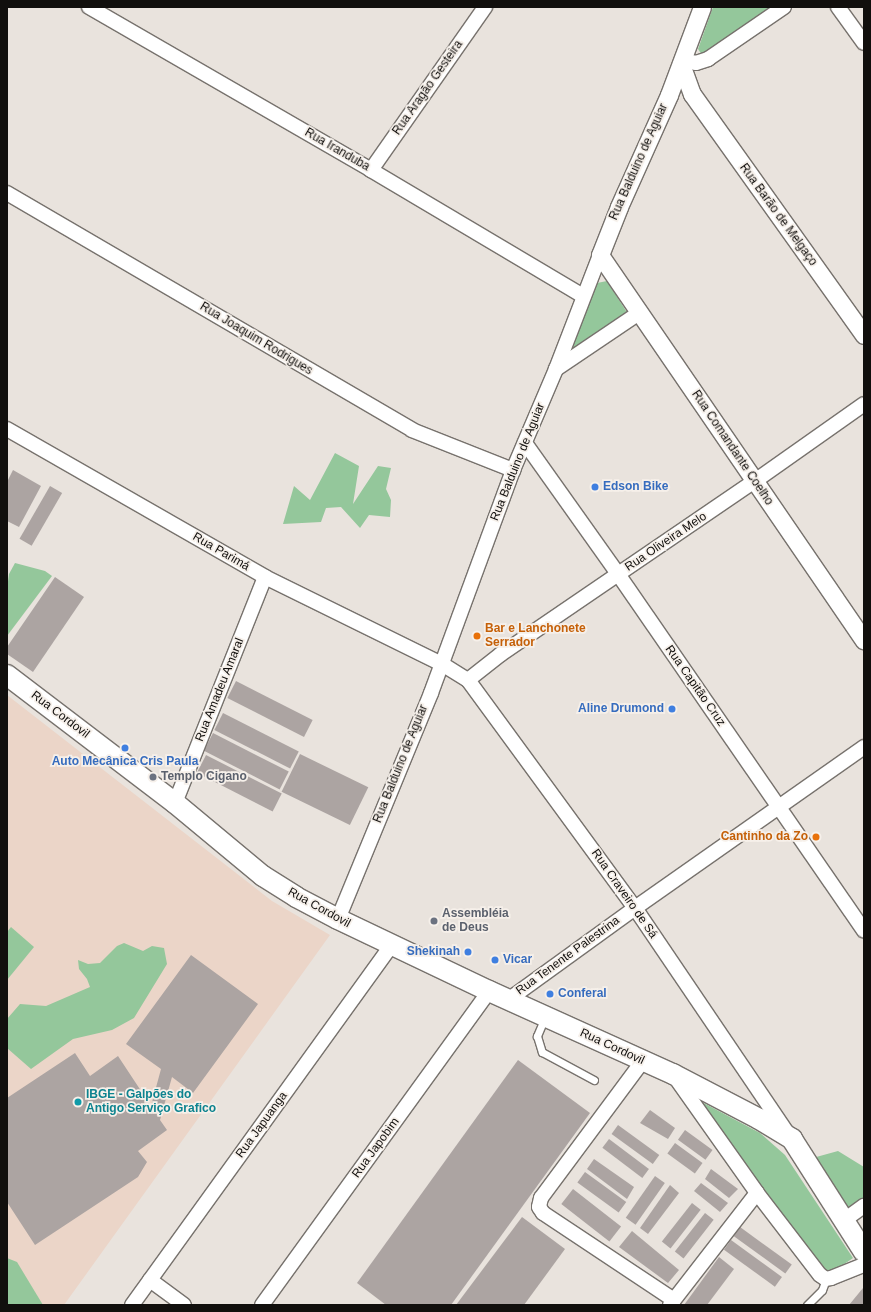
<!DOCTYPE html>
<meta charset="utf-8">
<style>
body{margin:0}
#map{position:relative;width:871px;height:1312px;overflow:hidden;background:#e9e3dd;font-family:Arial,sans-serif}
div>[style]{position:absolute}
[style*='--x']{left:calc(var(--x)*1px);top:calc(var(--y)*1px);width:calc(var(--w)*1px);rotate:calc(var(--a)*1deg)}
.industrial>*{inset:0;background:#ebd5c8}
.green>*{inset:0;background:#94c79b}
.building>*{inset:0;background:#aca4a2;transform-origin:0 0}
.roads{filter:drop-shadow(1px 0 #77726d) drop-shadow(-1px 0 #77726d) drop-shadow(0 1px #77726d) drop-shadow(0 -1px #77726d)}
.service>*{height:7px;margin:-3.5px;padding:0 3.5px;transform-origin:3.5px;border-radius:3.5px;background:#fff}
.minor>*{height:14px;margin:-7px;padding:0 7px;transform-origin:7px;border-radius:7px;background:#fff}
.tertiary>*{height:17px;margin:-8.5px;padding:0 8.5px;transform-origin:8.5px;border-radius:8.5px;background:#fff}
.secondary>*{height:20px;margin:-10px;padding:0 10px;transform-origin:10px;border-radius:10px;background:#fff}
.dots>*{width:11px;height:11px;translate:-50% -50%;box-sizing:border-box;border:2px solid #f6f0ea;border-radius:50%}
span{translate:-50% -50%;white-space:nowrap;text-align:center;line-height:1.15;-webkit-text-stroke:3.5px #f6f0ea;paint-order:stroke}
.street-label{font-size:12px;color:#110f0d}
.shop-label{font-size:12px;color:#366cbe;font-weight:700}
.left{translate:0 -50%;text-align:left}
.right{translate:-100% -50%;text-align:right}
.food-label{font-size:12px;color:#c56008;font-weight:700}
.worship-label{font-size:12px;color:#5b616d;font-weight:700}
.culture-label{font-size:12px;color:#0d838f;font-weight:700}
.frame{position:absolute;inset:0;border:8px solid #110f0d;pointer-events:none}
</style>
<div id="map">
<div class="industrial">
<div style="clip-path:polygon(7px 695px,272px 901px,330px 935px,64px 1305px,7px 1305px)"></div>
</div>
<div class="green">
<div style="clip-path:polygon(713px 7px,777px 7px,702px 55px,698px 49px)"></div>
<div style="clip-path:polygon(607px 281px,628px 314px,570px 355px,594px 290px,597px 283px)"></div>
<div style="clip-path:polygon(335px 453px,359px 466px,353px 504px,378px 466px,391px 468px,386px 489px,391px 500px,390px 517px,369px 515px,360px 528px,341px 507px,326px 508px,321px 522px,283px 524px,294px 486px,310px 500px)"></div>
<div style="clip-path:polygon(15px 563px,45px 571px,52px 576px,7px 636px,7px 589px,9px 574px)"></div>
<div style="clip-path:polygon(11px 927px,34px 947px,7px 980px,7px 932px)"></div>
<div style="clip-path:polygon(124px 943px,143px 951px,152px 946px,164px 948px,167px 964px,134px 1018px,112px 1030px,73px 1039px,31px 1069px,7px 1048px,7px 1019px,20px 1004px,46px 1006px,90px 987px,87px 979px,79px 969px,78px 960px,88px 964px,100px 963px,117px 946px)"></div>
<div style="clip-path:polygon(698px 1100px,760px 1133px,785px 1155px,853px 1258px,827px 1276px,759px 1187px)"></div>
<div style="clip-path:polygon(838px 1151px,864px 1167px,864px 1202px,845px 1216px,809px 1159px)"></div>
<div style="clip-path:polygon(7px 1258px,17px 1262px,43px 1305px,7px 1305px)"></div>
</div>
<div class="building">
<div style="clip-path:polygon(13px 470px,41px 486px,19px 527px,7px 521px,7px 482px)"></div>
<div style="left:50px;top:486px;width:14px;height:61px;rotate:30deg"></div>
<div style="clip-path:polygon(55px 577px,84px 597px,33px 672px,7px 654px,7px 647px)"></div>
<div style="left:236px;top:681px;width:86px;height:19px;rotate:27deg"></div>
<div style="left:223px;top:713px;width:85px;height:19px;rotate:27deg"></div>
<div style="left:213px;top:733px;width:85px;height:20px;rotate:27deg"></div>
<div style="left:300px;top:754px;width:76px;height:42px;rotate:26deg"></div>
<div style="left:206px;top:755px;width:85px;height:20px;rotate:27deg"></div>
<div style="clip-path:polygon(191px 955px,258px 1004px,193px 1093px,172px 1077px,160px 1120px,167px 1130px,138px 1151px,147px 1162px,138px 1177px,35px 1245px,7px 1202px,7px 1098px,75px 1053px,90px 1076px,118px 1056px,151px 1106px,161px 1069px,126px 1044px)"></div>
<div style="clip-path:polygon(518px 1060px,590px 1113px,451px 1305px,386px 1305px,357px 1283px)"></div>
<div style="clip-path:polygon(650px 1110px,675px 1128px,668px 1139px,640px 1123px)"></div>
<div style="left:618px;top:1125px;width:51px;height:11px;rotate:36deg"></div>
<div style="left:685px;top:1130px;width:34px;height:12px;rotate:36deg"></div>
<div style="left:609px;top:1139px;width:50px;height:11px;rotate:37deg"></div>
<div style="left:675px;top:1143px;width:34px;height:13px;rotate:36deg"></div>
<div style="clip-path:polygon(594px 1159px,634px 1187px,627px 1199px,587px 1169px)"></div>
<div style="clip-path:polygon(711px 1169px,738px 1189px,729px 1198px,705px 1179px)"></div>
<div style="left:585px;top:1172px;width:51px;height:13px;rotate:36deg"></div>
<div style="left:655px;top:1176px;width:12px;height:51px;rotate:35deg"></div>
<div style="clip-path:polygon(701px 1183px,728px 1203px,720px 1212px,694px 1191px)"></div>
<div style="clip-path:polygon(670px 1185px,679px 1193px,648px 1234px,640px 1228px)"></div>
<div style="left:573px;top:1189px;width:61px;height:19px;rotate:38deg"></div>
<div style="left:692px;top:1203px;width:11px;height:49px;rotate:38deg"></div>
<div style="left:705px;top:1213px;width:11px;height:49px;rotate:38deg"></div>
<div style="clip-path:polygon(522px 1217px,565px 1249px,524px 1305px,456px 1305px)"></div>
<div style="left:740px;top:1227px;width:64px;height:11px;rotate:36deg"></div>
<div style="clip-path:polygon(632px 1231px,679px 1270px,668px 1283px,619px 1247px)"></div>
<div style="left:731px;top:1240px;width:63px;height:12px;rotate:36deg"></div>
<div style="clip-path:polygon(719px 1257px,734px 1269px,707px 1305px,684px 1305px)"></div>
<div style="clip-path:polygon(863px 1288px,864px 1305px,849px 1305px)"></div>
</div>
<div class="roads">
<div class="service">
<div style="--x:545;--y:1017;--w:21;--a:113"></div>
<div style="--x:537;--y:1036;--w:17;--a:73"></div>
<div style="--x:542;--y:1052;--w:59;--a:28.3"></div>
<div style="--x:807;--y:1305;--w:21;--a:-45"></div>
<div style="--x:822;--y:1290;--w:12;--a:-70"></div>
</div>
<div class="minor">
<div style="--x:89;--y:7;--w:326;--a:30"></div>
<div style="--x:371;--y:170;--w:247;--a:30.7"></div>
<div style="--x:838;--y:7;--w:44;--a:54.2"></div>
<div style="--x:682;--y:60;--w:14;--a:12"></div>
<div style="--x:696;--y:63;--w:13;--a:-18"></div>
<div style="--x:708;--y:59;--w:92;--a:-34.4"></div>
<div style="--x:371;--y:170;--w:199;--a:-55"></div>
<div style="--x:7;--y:193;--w:469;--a:30.3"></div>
<div style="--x:412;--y:430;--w:109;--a:21.6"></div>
<div style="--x:556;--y:369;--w:100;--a:-34"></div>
<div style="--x:7;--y:429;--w:297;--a:29.8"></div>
<div style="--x:265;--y:577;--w:197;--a:26.2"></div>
<div style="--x:442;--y:664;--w:31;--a:32"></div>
<div style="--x:468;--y:680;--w:283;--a:53.8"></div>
<div style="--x:635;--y:908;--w:273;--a:55.9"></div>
<div style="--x:525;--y:443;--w:161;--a:54.6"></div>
<div style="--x:618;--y:574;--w:433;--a:55.4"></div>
<div style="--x:468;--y:680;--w:42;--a:-38.2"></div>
<div style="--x:501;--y:654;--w:307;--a:-34.3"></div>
<div style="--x:755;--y:481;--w:133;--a:-35.2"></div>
<div style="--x:175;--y:803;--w:243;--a:-68.3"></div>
<div style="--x:338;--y:919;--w:244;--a:-67.6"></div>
<div style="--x:431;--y:693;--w:238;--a:-69.8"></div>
<div style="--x:513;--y:470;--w:110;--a:-66.9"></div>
<div style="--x:556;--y:369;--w:122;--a:-68.9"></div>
<div style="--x:508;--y:1000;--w:157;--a:-35.9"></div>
<div style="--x:635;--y:908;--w:280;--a:-35.1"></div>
<div style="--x:642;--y:1062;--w:169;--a:126.6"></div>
<div style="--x:541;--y:1198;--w:9;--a:103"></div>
<div style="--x:539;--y:1207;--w:7;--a:56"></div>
<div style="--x:543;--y:1213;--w:157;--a:33.6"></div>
<div style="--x:675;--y:1077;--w:142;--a:54.7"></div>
<div style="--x:757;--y:1193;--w:103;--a:52.5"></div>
<div style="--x:820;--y:1275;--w:7;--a:34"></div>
<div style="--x:826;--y:1279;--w:5;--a:-11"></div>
<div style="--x:831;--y:1278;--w:35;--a:-22"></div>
<div style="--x:843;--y:1221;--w:26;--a:-36"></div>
<div style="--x:150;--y:1280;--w:42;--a:36.3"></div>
<div style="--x:132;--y:1305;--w:444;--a:-54.2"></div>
<div style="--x:262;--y:1305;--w:387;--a:-54.1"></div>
<div style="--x:670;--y:1305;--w:142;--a:-52.2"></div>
</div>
<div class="tertiary">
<div style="--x:702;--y:7;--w:94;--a:110.6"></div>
<div style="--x:669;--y:95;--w:123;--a:114.1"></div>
<div style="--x:619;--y:207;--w:52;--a:111.6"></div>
<div style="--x:600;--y:255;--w:467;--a:55.6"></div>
<div style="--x:681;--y:64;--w:32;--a:70"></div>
<div style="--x:692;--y:94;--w:296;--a:54.5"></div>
</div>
<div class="secondary">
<div style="--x:7;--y:675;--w:211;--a:37.3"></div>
<div style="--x:175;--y:803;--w:114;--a:39.7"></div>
<div style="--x:263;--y:876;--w:39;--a:32"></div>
<div style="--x:296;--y:897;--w:47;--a:27.6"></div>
<div style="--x:338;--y:919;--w:167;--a:25.5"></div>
<div style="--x:489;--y:991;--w:202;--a:24.3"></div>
<div style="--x:673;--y:1074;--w:97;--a:27.6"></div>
<div style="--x:759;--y:1119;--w:39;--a:31"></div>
<div style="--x:792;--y:1139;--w:134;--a:57.5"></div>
</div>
</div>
<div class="dots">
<div style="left:595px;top:487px;background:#3f7fe0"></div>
<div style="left:477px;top:636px;background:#e8710a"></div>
<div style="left:672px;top:709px;background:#3f7fe0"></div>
<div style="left:125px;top:748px;background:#3f7fe0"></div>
<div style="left:153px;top:777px;background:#6b7280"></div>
<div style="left:816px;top:837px;background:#e8710a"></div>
<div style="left:434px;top:921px;background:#6b7280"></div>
<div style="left:468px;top:952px;background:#3f7fe0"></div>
<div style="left:495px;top:960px;background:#3f7fe0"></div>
<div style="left:550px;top:994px;background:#3f7fe0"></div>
<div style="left:78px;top:1102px;background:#0f9aa8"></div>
</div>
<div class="street-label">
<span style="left:428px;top:88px;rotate:-55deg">Rua Aragão Gesteira</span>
<span style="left:337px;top:150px;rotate:30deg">Rua Iranduba</span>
<span style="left:639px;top:162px;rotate:-66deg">Rua Balduino de Aguiar</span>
<span style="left:778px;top:215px;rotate:54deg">Rua Barão de Melgaço</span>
<span style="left:256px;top:339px;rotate:31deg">Rua Joaquim Rodrigues</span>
<span style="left:732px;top:448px;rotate:56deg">Rua Comandante Coelho</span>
<span style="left:518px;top:462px;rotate:-68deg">Rua Balduino de Aguiar</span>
<span style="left:666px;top:542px;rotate:-34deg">Rua Oliveira Melo</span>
<span style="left:221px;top:552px;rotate:30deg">Rua Parimá</span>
<span style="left:695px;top:686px;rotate:55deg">Rua Capitão Cruz</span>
<span style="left:220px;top:690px;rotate:-68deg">Rua Amadeu Amaral</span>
<span style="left:60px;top:715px;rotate:37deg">Rua Cordovil</span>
<span style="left:401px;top:764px;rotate:-68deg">Rua Balduino de Aguiar</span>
<span style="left:624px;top:894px;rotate:55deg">Rua Craveiro de Sá</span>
<span style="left:319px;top:908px;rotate:29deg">Rua Cordovil</span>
<span style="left:568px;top:956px;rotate:-36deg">Rua Tenente Palestrina</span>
<span style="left:612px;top:1047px;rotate:25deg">Rua Cordovil</span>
<span style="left:262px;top:1125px;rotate:-54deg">Rua Japuanga</span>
<span style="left:376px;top:1148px;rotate:-54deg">Rua Japobim</span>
</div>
<div class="shop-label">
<span class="left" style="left:603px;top:487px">Edson Bike</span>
<span class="right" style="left:664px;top:709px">Aline Drumond</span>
<span style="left:125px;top:762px">Auto Mecânica Cris Paula</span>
<span class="right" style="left:460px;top:952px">Shekinah</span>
<span class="left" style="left:503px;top:960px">Vicar</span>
<span class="left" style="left:558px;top:994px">Conferal</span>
</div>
<div class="food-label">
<span class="left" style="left:485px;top:636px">Bar e Lanchonete<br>Serrador</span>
<span class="right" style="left:808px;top:837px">Cantinho da Zo</span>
</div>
<div class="worship-label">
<span class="left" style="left:161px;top:777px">Templo Cigano</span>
<span class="left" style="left:442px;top:921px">Assembléia<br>de Deus</span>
</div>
<div class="culture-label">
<span class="left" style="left:86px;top:1102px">IBGE - Galpões do<br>Antigo Serviço Grafico</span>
</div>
<div class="frame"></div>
</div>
